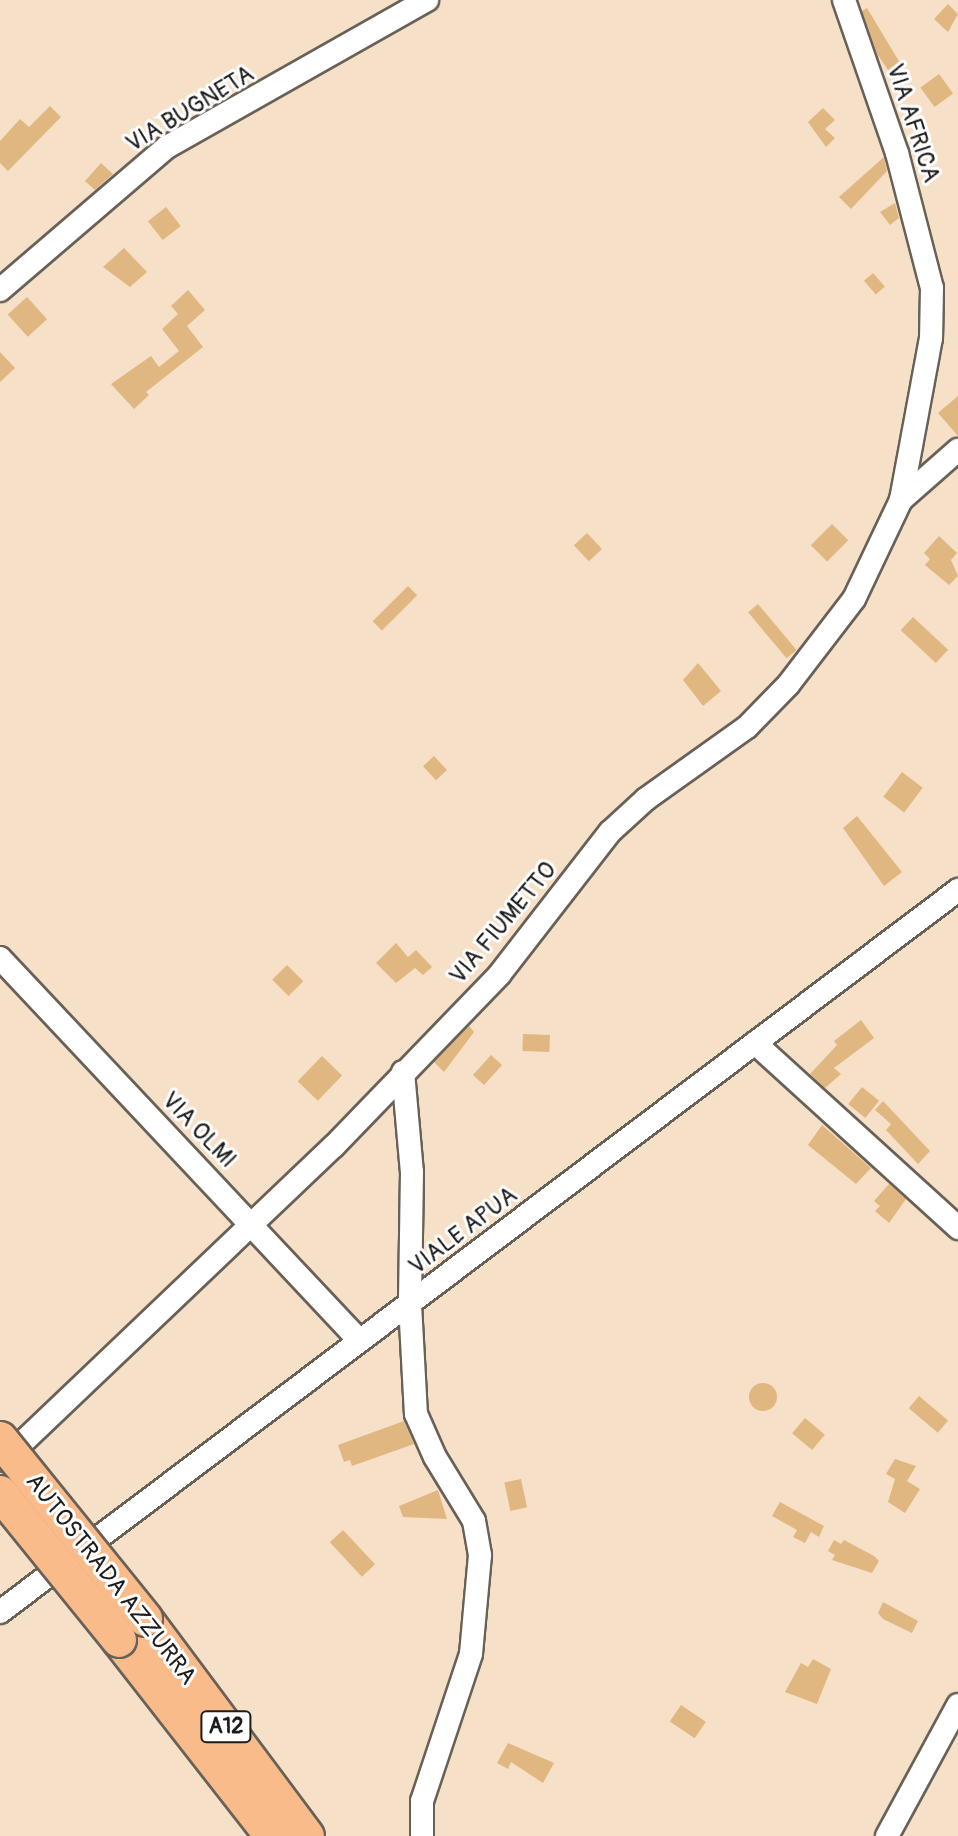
<!DOCTYPE html>
<style>
body{margin:0}
#map{position:relative;width:958px;height:1836px;overflow:hidden;background:#f6e0c7;font-family:Pangolin,sans-serif}
div>[style]{position:absolute}
[style*='--x']{left:calc(var(--x)*1px);top:calc(var(--y)*1px);width:calc(var(--w)*1px);rotate:calc(var(--a)*1deg)}
.building>*{inset:0;background:#e1b781;transform-origin:0 0}
.round{border-radius:50%}
.roads{filter:drop-shadow(2px 0 #686158) drop-shadow(-2px 0 #686158) drop-shadow(0 2px #686158) drop-shadow(0 -2px #686158)}
.minor>*{height:22px;margin:-11px;padding:0 11px;transform-origin:11px;border-radius:11px;background:#fff}
.highway>*{height:34px;margin:-17px;padding:0 17px;transform-origin:17px;border-radius:17px;background:#fabb8b}
.bridges{filter:drop-shadow(2px 0 #686158) drop-shadow(-2px 0 #686158) drop-shadow(0 2px #686158) drop-shadow(0 -2px #686158)}
.highway-bridge>*{height:34px;margin:-17px;padding:0 17px;transform-origin:17px;border-radius:17px;background:#fabb8b}
span{translate:-50% -50%;white-space:nowrap;text-align:center;line-height:1.15;-webkit-text-stroke:6px #fff;paint-order:stroke}
.shield-label span{padding:2px 6px;background:#fff;border:2px solid;border-radius:6px;-webkit-text-stroke-width:0}
.shield-label{font-size:22px;color:#1c1c1c;font-weight:700}
.street-label{font-size:24px;color:#1c1c1c}
</style>
<div id="map">
<div class="building">
<div style="clip-path:polygon(948px 4px,958px 14px,948px 32px,934px 19px)"></div>
<div style="clip-path:polygon(867px 8px,906px 73px,895px 80px,877px 54px,862px 11px)"></div>
<div style="left:939px;top:74px;width:24px;height:23px;rotate:54deg"></div>
<div style="clip-path:polygon(50px 106px,61px 117px,8px 171px,0 163px,0 141px,20px 119px,29px 127px)"></div>
<div style="clip-path:polygon(823px 108px,835px 120px,825px 129px,835px 138px,826px 147px,808px 122px)"></div>
<div style="clip-path:polygon(884px 157px,887px 171px,851px 209px,839px 197px)"></div>
<div style="clip-path:polygon(101px 163px,113px 174px,95px 190px,85px 181px)"></div>
<div style="clip-path:polygon(895px 203px,899px 218px,890px 225px,880px 212px)"></div>
<div style="left:166px;top:207px;width:24px;height:23px;rotate:52deg"></div>
<div style="clip-path:polygon(124px 248px,147px 272px,130px 287px,103px 267px)"></div>
<div style="left:873px;top:273px;width:18px;height:12px;rotate:49deg"></div>
<div style="clip-path:polygon(188px 290px,205px 310px,187px 326px,203px 347px,146px 392px,149px 395px,134px 409px,111px 384px,151px 356px,159px 367px,179px 351px,162px 329px,178px 314px,171px 306px)"></div>
<div style="left:27px;top:297px;width:30px;height:26px;rotate:48deg"></div>
<div style="clip-path:polygon(0 352px,15px 368px,0 382px)"></div>
<div style="clip-path:polygon(958px 396px,958px 436px,938px 413px)"></div>
<div style="left:832px;top:524px;width:23px;height:30px;rotate:45deg"></div>
<div style="left:587px;top:533px;width:22px;height:18px;rotate:47deg"></div>
<div style="clip-path:polygon(939px 536px,957px 553px,951px 560px,958px 576px,949px 585px,925px 565px,930px 559px,924px 553px)"></div>
<div style="left:408px;top:586px;width:13px;height:50px;rotate:45deg"></div>
<div style="left:758px;top:604px;width:60px;height:13px;rotate:50deg"></div>
<div style="left:913px;top:617px;width:48px;height:18px;rotate:43deg"></div>
<div style="clip-path:polygon(698px 663px,721px 691px,703px 706px,683px 680px)"></div>
<div style="left:434px;top:756px;width:19px;height:15px;rotate:47deg"></div>
<div style="left:902px;top:772px;width:26px;height:31px;rotate:37deg"></div>
<div style="clip-path:polygon(857px 816px,902px 872px,884px 886px,843px 828px)"></div>
<div style="clip-path:polygon(396px 943px,408px 957px,416px 950px,432px 967px,423px 975px,415px 968px,396px 983px,376px 963px)"></div>
<div style="left:287px;top:965px;width:23px;height:21px;rotate:45deg"></div>
<div style="clip-path:polygon(861px 1020px,874px 1038px,834px 1068px,841px 1074px,825px 1088px,810px 1074px,837px 1045px,834px 1041px)"></div>
<div style="clip-path:polygon(469px 1026px,474px 1032px,444px 1072px,434px 1062px)"></div>
<div style="left:523px;top:1034px;width:27px;height:17px;rotate:2deg"></div>
<div style="left:491px;top:1055px;width:15px;height:27px;rotate:42deg"></div>
<div style="left:322px;top:1056px;width:28px;height:35px;rotate:44deg"></div>
<div style="left:862px;top:1087px;width:22px;height:22px;rotate:39deg"></div>
<div style="clip-path:polygon(883px 1101px,930px 1151px,918px 1164px,886px 1130px,891px 1124px,875px 1110px)"></div>
<div style="clip-path:polygon(822px 1125px,871px 1168px,856px 1184px,808px 1145px)"></div>
<div style="clip-path:polygon(889px 1184px,906px 1199px,889px 1223px,875px 1211px,880px 1206px,874px 1201px)"></div>
<div class="round" style="left:749px;top:1383px;width:28px;height:28px"></div>
<div style="left:919px;top:1396px;width:38px;height:16px;rotate:40deg"></div>
<div style="left:805px;top:1418px;width:26px;height:20px;rotate:40deg"></div>
<div style="clip-path:polygon(404px 1421px,414px 1444px,352px 1466px,350px 1460px,344px 1462px,338px 1445px)"></div>
<div style="clip-path:polygon(895px 1459px,916px 1466px,907px 1481px,920px 1489px,905px 1513px,888px 1502px,895px 1479px,886px 1474px)"></div>
<div style="left:521px;top:1479px;width:29px;height:17px;rotate:78deg"></div>
<div style="clip-path:polygon(438px 1490px,447px 1519px,403px 1517px,399px 1506px)"></div>
<div style="clip-path:polygon(780px 1502px,824px 1526px,819px 1537px,811px 1532px,805px 1543px,793px 1537px,797px 1530px,772px 1516px)"></div>
<div style="left:343px;top:1530px;width:47px;height:18px;rotate:47deg"></div>
<div style="clip-path:polygon(834px 1540px,841px 1544px,844px 1540px,874px 1556px,879px 1561px,872px 1573px,832px 1560px,835px 1555px,828px 1551px)"></div>
<div style="clip-path:polygon(883px 1602px,918px 1621px,912px 1633px,883px 1619px,878px 1613px)"></div>
<div style="clip-path:polygon(813px 1659px,831px 1669px,817px 1704px,785px 1692px,801px 1663px,808px 1667px)"></div>
<div style="left:681px;top:1705px;width:30px;height:20px;rotate:34deg"></div>
<div style="clip-path:polygon(508px 1743px,554px 1763px,543px 1783px,511px 1762px,508px 1769px,497px 1763px)"></div>
</div>
<div class="roads">
<div class="minor">
<div style="--x:844;--y:0;--w:162;--a:70.9"></div>
<div style="--x:897;--y:153;--w:139;--a:75.5"></div>
<div style="--x:932;--y:288;--w:50;--a:91.1"></div>
<div style="--x:931;--y:338;--w:165;--a:100.5"></div>
<div style="--x:0;--y:290;--w:220;--a:-40.6"></div>
<div style="--x:167;--y:147;--w:299;--a:-29.5"></div>
<div style="--x:0;--y:958;--w:524;--a:46.78"></div>
<div style="--x:755;--y:1043;--w:275;--a:42.3"></div>
<div style="--x:403;--y:1072;--w:100;--a:84.9"></div>
<div style="--x:412;--y:1172;--w:132;--a:90.9"></div>
<div style="--x:410;--y:1304;--w:110;--a:86.9"></div>
<div style="--x:416;--y:1414;--w:47;--a:66.2"></div>
<div style="--x:435;--y:1457;--w:75;--a:58.6"></div>
<div style="--x:474;--y:1521;--w:35;--a:80"></div>
<div style="--x:480;--y:1555;--w:99;--a:95.2"></div>
<div style="--x:471;--y:1654;--w:155;--a:108.4"></div>
<div style="--x:422;--y:1801;--w:35;--a:90"></div>
<div style="--x:4;--y:1460;--w:456;--a:-43.6"></div>
<div style="--x:334;--y:1146;--w:238;--a:-46"></div>
<div style="--x:499;--y:975;--w:181;--a:-52.2"></div>
<div style="--x:610;--y:832;--w:49;--a:-42.5"></div>
<div style="--x:646;--y:799;--w:124;--a:-35.5"></div>
<div style="--x:747;--y:727;--w:59;--a:-45.7"></div>
<div style="--x:788;--y:685;--w:108;--a:-52.5"></div>
<div style="--x:854;--y:599;--w:110;--a:-64.6"></div>
<div style="--x:901;--y:500;--w:76;--a:-41.3"></div>
<div style="--x:0;--y:1612;--w:1200;--a:-37"></div>
<div style="--x:887;--y:1836;--w:149;--a:-61.5"></div>
</div>
<div class="highway">
<div style="--x:145;--y:1619;--w:271;--a:53.3"></div>
<div style="--x:119;--y:1640;--w:249;--a:52"></div>
</div>
</div>
<div class="bridges">
<div class="highway-bridge">
<div style="--x:0;--y:1439;--w:231;--a:51.1"></div>
<div style="--x:0;--y:1493;--w:189;--a:51"></div>
</div>
</div>
<div class="shield-label">
<span style="left:226px;top:1727px">A12</span>
</div>
<div class="street-label">
<span style="left:190px;top:109px;rotate:-31deg">VIA BUGNETA</span>
<span style="left:913px;top:123px;rotate:72deg">VIA AFRICA</span>
<span style="left:503px;top:923px;rotate:-50deg">VIA FIUMETTO</span>
<span style="left:199px;top:1130px;rotate:46deg">VIA OLMI</span>
<span style="left:463px;top:1231px;rotate:-37deg">VIALE APUA</span>
<span style="left:111px;top:1579px;rotate:52deg">AUTOSTRADA AZZURRA</span>
</div>
</div>
